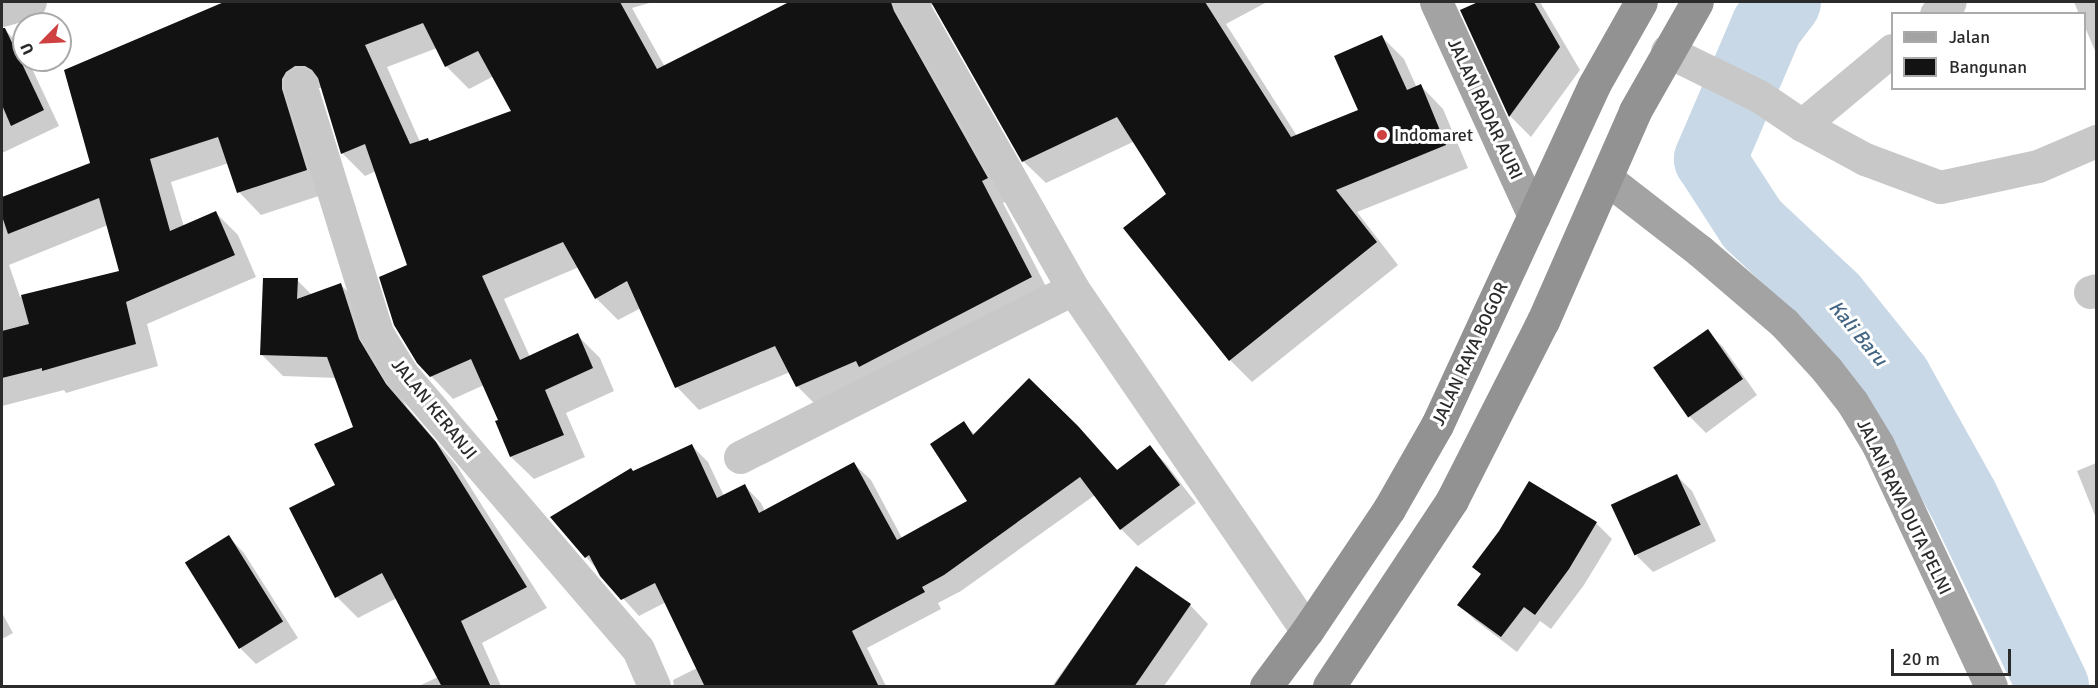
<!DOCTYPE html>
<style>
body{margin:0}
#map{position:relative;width:2098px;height:688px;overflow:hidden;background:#fff;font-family:Signika,sans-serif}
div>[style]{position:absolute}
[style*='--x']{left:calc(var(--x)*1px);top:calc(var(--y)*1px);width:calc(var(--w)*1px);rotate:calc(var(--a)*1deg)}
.shadow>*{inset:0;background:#0003}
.river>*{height:72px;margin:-36px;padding:0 36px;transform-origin:36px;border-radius:36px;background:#c8d8e6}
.building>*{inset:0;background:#121212;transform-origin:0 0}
.minor>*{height:33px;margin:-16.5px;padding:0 16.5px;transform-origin:16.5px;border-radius:16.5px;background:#c8c8c8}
.major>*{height:33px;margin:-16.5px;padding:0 16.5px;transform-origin:16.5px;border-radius:16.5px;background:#a3a3a3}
.highway>*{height:33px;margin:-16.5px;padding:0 16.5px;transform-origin:16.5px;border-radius:16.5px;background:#929292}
.dots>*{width:16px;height:16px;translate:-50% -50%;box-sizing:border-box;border:3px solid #fff;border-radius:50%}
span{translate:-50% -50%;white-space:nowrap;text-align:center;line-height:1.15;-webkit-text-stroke:6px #fff;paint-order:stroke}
.street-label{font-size:18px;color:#2b2b2b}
.poi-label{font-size:18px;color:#2b2b2b}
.left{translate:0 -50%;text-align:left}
.water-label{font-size:20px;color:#446683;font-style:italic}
.frame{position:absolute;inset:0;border:3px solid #2b2b2b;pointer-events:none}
.legend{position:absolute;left:1891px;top:12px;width:195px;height:78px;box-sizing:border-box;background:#fff;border:2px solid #aaa;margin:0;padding:8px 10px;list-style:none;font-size:18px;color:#2b2b2b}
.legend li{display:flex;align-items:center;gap:12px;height:30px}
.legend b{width:30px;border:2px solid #aaa}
.north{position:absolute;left:12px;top:12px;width:60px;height:60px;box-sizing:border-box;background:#fff;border:2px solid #aaa;border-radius:50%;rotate:246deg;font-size:16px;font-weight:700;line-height:24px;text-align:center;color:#2b2b2b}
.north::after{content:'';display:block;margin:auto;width:21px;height:27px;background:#cf4141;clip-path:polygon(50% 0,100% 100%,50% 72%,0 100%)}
.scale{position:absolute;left:1891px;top:649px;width:120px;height:27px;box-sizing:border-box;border:3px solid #2b2b2b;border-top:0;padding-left:8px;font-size:18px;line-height:21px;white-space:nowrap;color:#2b2b2b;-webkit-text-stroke:4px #fff;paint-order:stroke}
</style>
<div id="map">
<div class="shadow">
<div style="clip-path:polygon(evenodd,228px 2px,653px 2px,632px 8px,665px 67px,792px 2px,1267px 2px,1226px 24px,1297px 136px,1360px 111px,1382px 37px,1404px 59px,1417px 88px,1421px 86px,1443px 109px,1468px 168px,1357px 212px,1398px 265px,1252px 382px,1230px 360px,1168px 194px,1135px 141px,1046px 183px,1023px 161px,933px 5px,924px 7px,1009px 200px,1003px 203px,1053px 300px,820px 409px,797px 386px,790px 372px,699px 410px,677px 387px,641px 308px,618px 320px,596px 298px,579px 267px,504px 299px,530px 357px,577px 335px,600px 358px,614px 391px,566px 413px,585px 457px,534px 479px,511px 457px,497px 422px,500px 421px,484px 385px,453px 399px,431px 376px,409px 266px,376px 171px,365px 176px,343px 154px,322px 88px,318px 88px,328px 193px,261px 215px,239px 192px,229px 163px,171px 182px,184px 227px,216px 213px,238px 235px,256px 277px,147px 324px,158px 366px,66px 393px,64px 390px,2px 406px,2px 198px,91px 164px,66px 71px,228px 2px,437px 48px,446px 66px,469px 89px,494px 76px,513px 112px,431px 143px,427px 139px,420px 142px,387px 67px,437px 48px,228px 2px,108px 225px,121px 272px,20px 297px,9px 265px,108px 225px)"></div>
<div style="clip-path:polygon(1482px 2px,1540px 2px,1580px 70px,1531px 137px,1510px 116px,1462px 10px)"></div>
<div style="clip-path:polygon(2074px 2px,2096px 2px,2096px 53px,2084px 25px,2084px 14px,2079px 14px)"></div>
<div style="clip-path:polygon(5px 30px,21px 46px,24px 60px,28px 60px,59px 126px,2px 153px,2px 31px)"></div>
<div style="clip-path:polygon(297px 280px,312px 295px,341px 285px,362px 306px,382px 366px,407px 407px,457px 466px,547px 608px,482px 643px,501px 686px,419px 686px,438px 677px,397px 598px,358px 618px,337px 597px,338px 485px,355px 427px,337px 378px,283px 376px,262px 355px)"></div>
<div style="clip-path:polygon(1707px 331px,1723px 347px,1757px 395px,1706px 433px,1690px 417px,1655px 368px)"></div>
<div style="clip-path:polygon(1029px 380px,1118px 471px,1150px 447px,1166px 464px,1196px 503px,1138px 546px,1121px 529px,1095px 495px,961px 591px,938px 603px,941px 609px,867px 648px,886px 686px,674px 686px,673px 680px,697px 668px,666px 602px,639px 616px,586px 557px,634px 473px,692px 446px,708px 462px,724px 496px,745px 486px,761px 503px,765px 511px,854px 464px,871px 480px,902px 538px,969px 501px,964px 423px,975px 435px)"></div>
<div style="clip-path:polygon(2096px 463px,2096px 518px,2077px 471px)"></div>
<div style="clip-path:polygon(1677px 476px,1692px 491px,1716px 541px,1653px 572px,1637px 556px)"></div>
<div style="clip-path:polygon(1596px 523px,1612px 539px,1584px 585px,1551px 629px,1540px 621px,1517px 652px,1475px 620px,1459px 605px)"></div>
<div style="clip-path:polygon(229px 537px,244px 553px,298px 638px,256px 664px,241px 649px)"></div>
<div style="clip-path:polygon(1137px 568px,1190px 605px,1208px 624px,1164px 686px,1052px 686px)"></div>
<div style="clip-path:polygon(2px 613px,13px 633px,2px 639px)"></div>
</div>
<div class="river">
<div style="--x:1785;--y:2;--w:30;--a:127"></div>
<div style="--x:1767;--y:26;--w:145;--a:113.2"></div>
<div style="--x:1710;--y:159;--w:77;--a:57.1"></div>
<div style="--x:1752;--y:224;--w:110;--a:43.2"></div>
<div style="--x:1832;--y:299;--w:102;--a:51.3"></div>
<div style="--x:1896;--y:379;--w:137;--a:60.8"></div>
<div style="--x:1963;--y:499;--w:208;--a:64.3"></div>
</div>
<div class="building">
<div style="clip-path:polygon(evenodd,224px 2px,620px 2px,657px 69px,789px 2px,891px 2px,894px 11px,988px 178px,982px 181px,1032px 277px,859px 367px,856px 361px,796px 387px,775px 346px,675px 388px,627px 281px,595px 299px,563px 242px,482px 276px,520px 360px,578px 333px,593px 368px,545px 390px,564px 435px,510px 457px,495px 421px,498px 420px,471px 359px,430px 377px,417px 363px,394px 325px,379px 277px,407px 265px,365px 144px,341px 154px,318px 78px,312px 70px,305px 66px,295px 66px,286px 72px,282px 79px,282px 89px,307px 170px,237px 193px,218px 137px,150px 159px,170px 231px,216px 211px,235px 255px,126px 302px,136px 344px,42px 371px,42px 368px,2px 378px,2px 331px,29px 324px,21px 295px,119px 271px,99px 198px,8px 234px,2px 216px,2px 197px,90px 163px,64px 70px,224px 2px,423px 23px,445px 67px,478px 51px,511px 111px,429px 141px,428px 138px,410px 144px,365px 45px,423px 23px)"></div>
<div style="clip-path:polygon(931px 2px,1205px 2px,1291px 137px,1358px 110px,1334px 56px,1382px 35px,1407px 90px,1421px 84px,1446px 145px,1336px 190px,1377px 242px,1229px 361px,1123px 228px,1166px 194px,1117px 117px,1022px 162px)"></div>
<div style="clip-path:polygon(1478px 2px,1534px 2px,1560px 47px,1509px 117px,1460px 10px)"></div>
<div style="clip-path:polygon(2px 28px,5px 28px,44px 110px,11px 126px,2px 105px)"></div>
<div style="clip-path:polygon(263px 278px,298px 278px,297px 299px,341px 283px,359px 339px,386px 384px,436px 442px,527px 587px,461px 621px,491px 687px,442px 687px,382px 573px,335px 598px,289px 508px,335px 485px,314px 444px,353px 427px,327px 357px,260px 355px)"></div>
<div style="left:1708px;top:329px;width:61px;height:67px;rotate:55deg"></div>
<div style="clip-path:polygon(1029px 378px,1078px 426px,1117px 470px,1150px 445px,1180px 485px,1120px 530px,1080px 477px,944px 575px,922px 587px,925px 592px,852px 631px,879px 687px,705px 687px,655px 583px,621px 600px,600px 576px,589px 555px,585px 558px,550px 517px,631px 468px,633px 471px,692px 444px,717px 498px,745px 484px,759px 513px,854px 462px,897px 540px,967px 501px,930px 444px,964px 421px,973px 435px)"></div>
<div style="left:1677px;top:474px;width:56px;height:73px;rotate:65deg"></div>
<div style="clip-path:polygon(1529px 481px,1597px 522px,1569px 569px,1535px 615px,1524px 607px,1501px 637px,1457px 605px,1481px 574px,1472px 567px,1499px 531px)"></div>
<div style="left:229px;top:535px;width:102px;height:52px;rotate:58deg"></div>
<div style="clip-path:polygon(1136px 566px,1191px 604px,1134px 687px,1053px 687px)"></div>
</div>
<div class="minor">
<div style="--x:910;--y:2;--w:330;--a:60.4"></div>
<div style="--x:1073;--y:289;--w:414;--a:55.6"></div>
<div style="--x:2;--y:10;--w:29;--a:-16"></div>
<div style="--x:1936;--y:14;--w:18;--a:-41"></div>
<div style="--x:1667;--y:51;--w:102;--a:26.1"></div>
<div style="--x:1759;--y:96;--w:52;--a:34"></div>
<div style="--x:1802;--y:125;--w:72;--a:28.4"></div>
<div style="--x:1865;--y:159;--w:80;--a:20.5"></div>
<div style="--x:1940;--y:187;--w:100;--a:-12.1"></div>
<div style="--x:2038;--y:166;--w:63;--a:-23.3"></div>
<div style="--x:300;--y:84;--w:261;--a:72.8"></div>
<div style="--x:377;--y:333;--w:48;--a:58.6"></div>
<div style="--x:402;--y:374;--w:362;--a:49.4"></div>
<div style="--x:638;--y:649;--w:40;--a:66.6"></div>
<div style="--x:1802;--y:125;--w:117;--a:-39.8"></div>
<div style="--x:2090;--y:292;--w:6;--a:-18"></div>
<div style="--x:740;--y:457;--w:373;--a:-26.8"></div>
</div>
<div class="major">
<div style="--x:1436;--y:2;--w:235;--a:65.4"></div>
<div style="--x:1606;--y:178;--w:119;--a:37.8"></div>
<div style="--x:1700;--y:251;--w:111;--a:40.6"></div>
<div style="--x:1784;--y:323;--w:64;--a:47.5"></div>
<div style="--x:1827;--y:370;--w:41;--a:52"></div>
<div style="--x:1852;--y:402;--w:50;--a:58.8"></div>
<div style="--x:1878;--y:445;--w:266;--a:64.9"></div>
</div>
<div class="highway">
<div style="--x:1266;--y:686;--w:69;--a:-53.3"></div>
<div style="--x:1307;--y:631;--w:147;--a:-56.1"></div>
<div style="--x:1389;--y:509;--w:97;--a:-60.3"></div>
<div style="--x:1437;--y:425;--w:374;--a:-65.2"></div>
<div style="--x:1594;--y:85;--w:95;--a:-60.5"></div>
<div style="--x:1329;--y:686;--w:223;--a:-56.5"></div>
<div style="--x:1452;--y:500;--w:201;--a:-63.1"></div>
<div style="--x:1543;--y:321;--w:229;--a:-66.3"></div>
<div style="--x:1635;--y:111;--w:125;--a:-60.4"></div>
</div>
<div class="dots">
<div style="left:1382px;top:135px;background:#cf4141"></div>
</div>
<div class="street-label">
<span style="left:1485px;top:109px;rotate:65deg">JALAN RADAR AURI</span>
<span style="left:1470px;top:354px;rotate:-65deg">JALAN RAYA BOGOR</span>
<span style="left:434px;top:409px;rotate:51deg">JALAN KERANJI</span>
<span style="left:1904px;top:507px;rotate:64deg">JALAN RAYA DUTA PELNI</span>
</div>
<div class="poi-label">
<span class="left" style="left:1394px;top:135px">Indomaret</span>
</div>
<div class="water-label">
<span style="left:1858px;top:333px;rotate:50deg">Kali Baru</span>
</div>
<div class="frame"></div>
<ul class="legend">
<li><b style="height:8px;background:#a3a3a3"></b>Jalan</li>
<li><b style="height:16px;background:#121212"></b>Bangunan</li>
</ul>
<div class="north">U</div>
<div class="scale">20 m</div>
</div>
